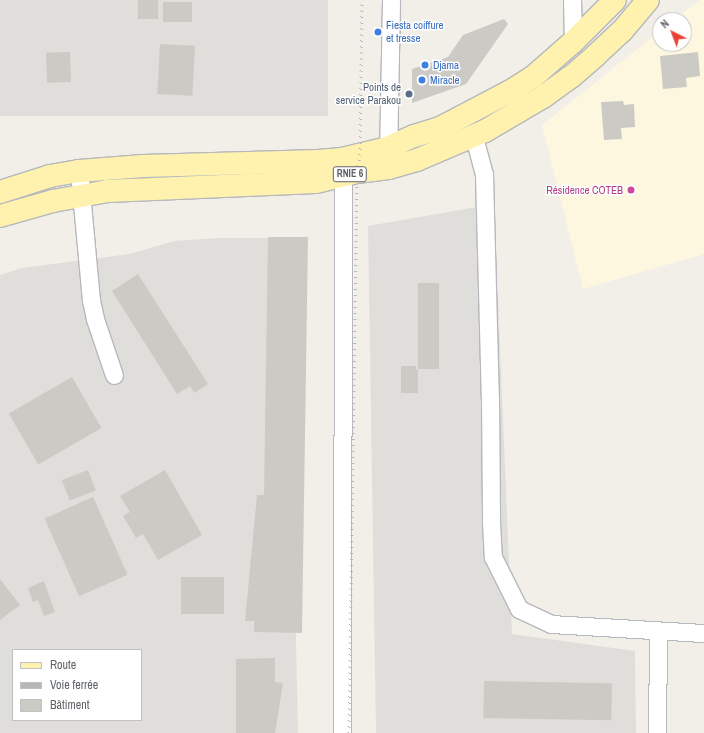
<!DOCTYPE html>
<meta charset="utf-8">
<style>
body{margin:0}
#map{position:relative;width:704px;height:733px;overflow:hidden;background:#f1efe8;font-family:"Archivo Narrow",sans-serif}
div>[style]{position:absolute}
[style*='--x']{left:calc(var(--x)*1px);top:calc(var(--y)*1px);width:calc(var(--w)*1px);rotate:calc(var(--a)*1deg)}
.commercial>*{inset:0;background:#fef7e0}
.industrial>*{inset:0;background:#e0deda;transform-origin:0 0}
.building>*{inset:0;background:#cccac5;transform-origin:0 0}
.roads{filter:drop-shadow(1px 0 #b5b8bc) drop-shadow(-1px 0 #b5b8bc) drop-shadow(0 1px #b5b8bc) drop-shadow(0 -1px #b5b8bc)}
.minor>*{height:17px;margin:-8.5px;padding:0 8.5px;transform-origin:8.5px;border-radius:8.5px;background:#fff}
.major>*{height:22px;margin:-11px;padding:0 11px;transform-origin:11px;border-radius:11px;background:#fff2af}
.rail>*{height:3px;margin-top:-1.5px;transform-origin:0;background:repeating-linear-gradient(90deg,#b6b7b8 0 1px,transparent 0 6px)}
.dots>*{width:11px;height:11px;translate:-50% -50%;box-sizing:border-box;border:2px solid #fff;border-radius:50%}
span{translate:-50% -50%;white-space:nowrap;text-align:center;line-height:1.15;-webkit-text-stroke:3px #fff;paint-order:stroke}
.shield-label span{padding:1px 3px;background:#fff;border:1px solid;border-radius:3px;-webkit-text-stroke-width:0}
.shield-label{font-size:10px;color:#5f6368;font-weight:700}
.shop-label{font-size:11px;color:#366cbe}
.left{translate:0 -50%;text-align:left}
.service-label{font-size:11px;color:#4e5e75}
.right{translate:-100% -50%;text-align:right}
.hotel-label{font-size:11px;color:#b23c85}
.legend{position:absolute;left:12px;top:649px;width:130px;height:72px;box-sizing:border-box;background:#fff;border:1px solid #bfc1c3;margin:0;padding:5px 7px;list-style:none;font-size:12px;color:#5f6368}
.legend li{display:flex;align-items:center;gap:8px;height:20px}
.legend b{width:20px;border:1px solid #bfc1c3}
.north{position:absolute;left:652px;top:12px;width:40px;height:40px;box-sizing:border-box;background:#fff;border:1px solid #bfc1c3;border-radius:50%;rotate:318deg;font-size:11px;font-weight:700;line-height:16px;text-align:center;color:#5f6368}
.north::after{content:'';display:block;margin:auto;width:14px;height:18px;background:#ea4335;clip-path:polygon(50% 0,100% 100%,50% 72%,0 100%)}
</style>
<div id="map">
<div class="commercial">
<div style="clip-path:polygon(700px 0,704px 0,704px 254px,583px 289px,542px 125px,660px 31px,660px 44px,684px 44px,684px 20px,674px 20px)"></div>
</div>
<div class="industrial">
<div style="left:0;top:0;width:328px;height:116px"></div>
<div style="clip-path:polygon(494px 204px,512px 634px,635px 651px,636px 733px,376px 733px,368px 226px)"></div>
<div style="clip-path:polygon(evenodd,220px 238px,287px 238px,298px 733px,0 733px,0 275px,22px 268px,130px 254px,174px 241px,220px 238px,13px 650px,141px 650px,141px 720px,13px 720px,13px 650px)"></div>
</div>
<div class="building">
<div style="left:138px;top:0;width:20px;height:19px"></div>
<div style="left:163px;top:2px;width:29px;height:20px"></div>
<div style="clip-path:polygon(504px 19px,508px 24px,466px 84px,412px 103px,412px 69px,448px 57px,463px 35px)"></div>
<div style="left:160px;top:44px;width:35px;height:50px;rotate:3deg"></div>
<div style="left:70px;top:52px;width:30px;height:24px;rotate:88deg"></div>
<div style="clip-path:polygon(698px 52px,700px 76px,686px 78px,687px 87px,663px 89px,660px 56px)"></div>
<div style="clip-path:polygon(623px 101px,624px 105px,634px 104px,635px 127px,621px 128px,622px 139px,604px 140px,601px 102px)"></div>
<div style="clip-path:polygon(268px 237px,308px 237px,302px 633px,254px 632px,254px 621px,245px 621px,257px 495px,264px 495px)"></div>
<div style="clip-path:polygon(138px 274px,208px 384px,194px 393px,190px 386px,177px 394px,112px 291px)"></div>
<div style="left:418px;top:283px;width:21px;height:86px"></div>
<div style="clip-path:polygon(401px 366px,416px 366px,416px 370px,418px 369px,418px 393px,401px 393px)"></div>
<div style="left:72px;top:377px;width:59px;height:73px;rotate:60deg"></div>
<div style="left:88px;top:470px;width:22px;height:28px;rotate:69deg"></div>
<div style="clip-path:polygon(165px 470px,202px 535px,158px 560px,143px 534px,136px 538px,123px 516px,130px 512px,120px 496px)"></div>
<div style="left:93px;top:497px;width:85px;height:53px;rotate:66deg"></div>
<div style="left:181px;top:577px;width:43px;height:37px"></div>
<div style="clip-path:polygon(0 579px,20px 605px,0 620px)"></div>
<div style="clip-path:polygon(44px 581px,55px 612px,44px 616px,38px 600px,33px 602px,28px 588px)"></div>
<div style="clip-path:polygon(275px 658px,275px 682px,283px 683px,275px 733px,236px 733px,236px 659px)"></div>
<div style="left:484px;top:681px;width:128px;height:37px;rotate:1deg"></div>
</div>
<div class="roads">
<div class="minor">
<div style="--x:572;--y:0;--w:42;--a:88.6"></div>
<div style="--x:474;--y:137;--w:38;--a:75"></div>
<div style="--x:484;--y:174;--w:224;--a:88.5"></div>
<div style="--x:490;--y:398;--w:124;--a:89.5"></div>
<div style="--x:491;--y:522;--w:35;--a:87"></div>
<div style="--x:493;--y:557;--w:58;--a:63.4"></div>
<div style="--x:519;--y:609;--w:35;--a:25"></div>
<div style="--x:551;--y:624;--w:153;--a:3.4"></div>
<div style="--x:388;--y:158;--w:158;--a:-88.9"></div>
<div style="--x:79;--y:171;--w:130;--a:84.7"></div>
<div style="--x:91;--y:300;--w:19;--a:78"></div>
<div style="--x:95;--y:319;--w:59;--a:71.3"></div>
<div style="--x:342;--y:733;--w:570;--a:-89.9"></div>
<div style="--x:657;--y:733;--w:102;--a:-89.4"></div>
</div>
<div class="major">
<div style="--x:0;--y:192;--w:52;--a:-17.7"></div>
<div style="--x:50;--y:176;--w:29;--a:-10"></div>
<div style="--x:79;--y:171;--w:64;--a:-4.5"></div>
<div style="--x:143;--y:166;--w:175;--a:-1.6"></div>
<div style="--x:318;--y:161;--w:24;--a:-5"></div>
<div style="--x:342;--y:159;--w:46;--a:-13.7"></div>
<div style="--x:387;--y:148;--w:30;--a:-24"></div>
<div style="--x:414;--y:136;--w:27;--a:-17"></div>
<div style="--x:440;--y:128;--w:78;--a:-27.6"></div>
<div style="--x:509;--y:92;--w:28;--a:-32"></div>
<div style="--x:533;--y:77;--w:53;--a:-41.2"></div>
<div style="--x:573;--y:42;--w:59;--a:-45"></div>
<div style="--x:0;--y:216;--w:55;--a:-15.8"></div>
<div style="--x:53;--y:201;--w:56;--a:-10.3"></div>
<div style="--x:108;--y:191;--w:208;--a:-2.5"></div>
<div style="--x:316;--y:182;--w:42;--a:-13.7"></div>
<div style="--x:357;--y:172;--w:32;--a:-7"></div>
<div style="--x:389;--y:168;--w:29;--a:-16"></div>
<div style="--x:417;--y:160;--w:74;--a:-23.1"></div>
<div style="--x:485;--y:131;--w:67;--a:-30.4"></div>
<div style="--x:543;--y:97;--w:34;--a:-36"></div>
<div style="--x:571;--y:77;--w:33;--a:-41"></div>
<div style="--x:596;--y:55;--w:35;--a:-43"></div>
<div style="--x:622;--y:31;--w:40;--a:-50"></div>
</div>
</div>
<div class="rail">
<div style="--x:349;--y:733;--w:561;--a:-89.18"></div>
<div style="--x:357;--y:172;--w:17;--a:-80"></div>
<div style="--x:360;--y:155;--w:155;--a:-89.3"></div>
</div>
<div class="dots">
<div style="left:378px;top:32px;background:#3f7fe0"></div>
<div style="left:425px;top:65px;background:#3f7fe0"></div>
<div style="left:422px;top:80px;background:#3f7fe0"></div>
<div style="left:409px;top:94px;background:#5c6f8a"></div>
<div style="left:631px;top:190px;background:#d1479c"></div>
</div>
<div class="shield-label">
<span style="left:350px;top:174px">RNIE 6</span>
</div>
<div class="shop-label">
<span class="left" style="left:386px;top:32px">Fiesta coiffure<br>et tresse</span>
<span class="left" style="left:433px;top:65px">Djama</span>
<span class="left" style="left:430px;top:80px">Miracle</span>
</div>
<div class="service-label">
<span class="right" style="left:401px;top:94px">Points de<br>service Parakou</span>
</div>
<div class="hotel-label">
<span class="right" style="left:623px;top:190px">Résidence COTEB</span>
</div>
<ul class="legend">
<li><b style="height:5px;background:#fff2af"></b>Route</li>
<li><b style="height:5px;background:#b6b7b8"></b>Voie ferrée</li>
<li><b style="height:11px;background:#cccac5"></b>Bâtiment</li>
</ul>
<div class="north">N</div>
</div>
